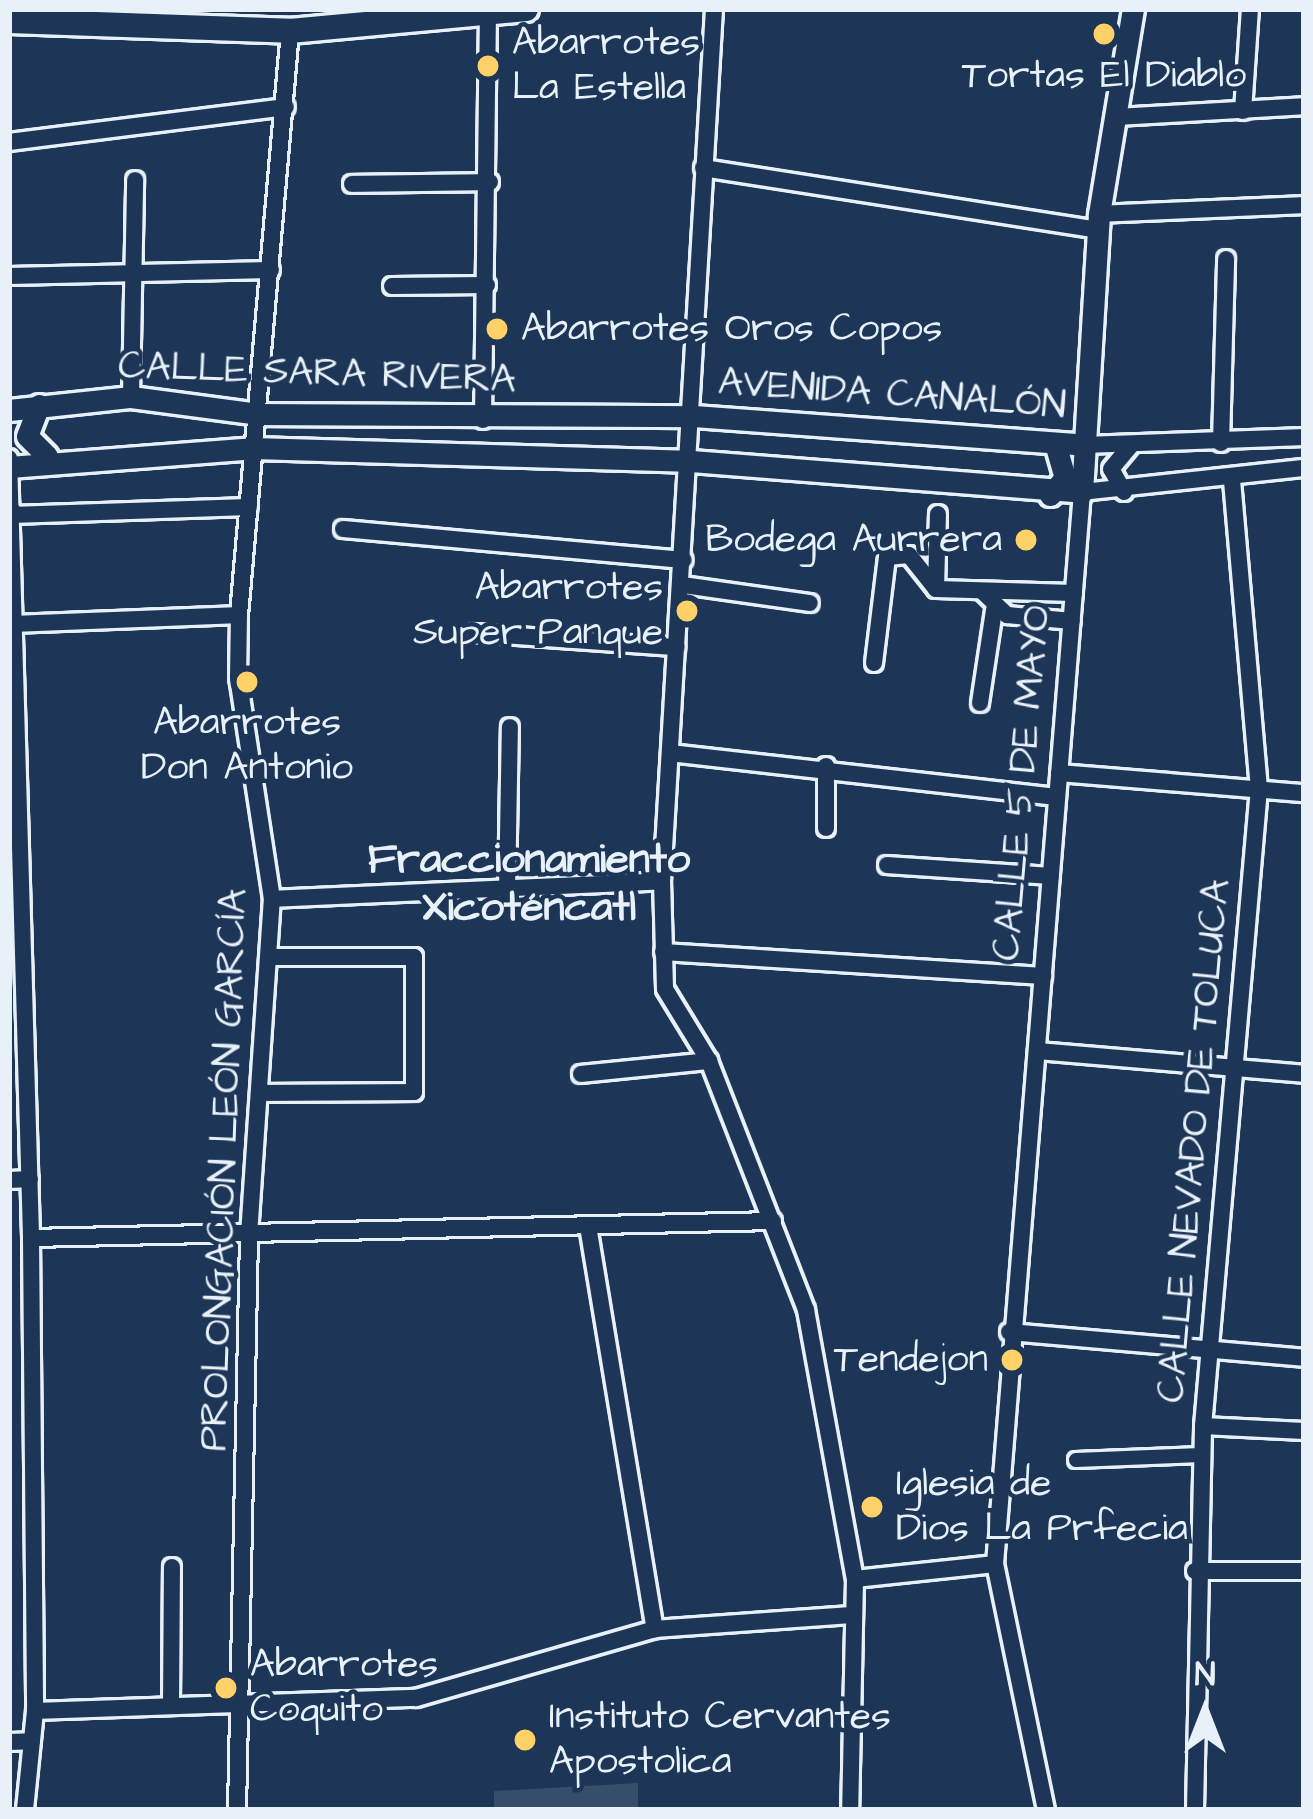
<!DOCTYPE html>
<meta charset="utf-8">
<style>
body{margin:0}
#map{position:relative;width:1313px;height:1819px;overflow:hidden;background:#1d3557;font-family:"Architects Daughter",sans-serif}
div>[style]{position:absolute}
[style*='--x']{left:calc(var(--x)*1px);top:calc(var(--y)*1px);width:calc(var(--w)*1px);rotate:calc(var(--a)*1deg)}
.green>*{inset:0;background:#374d6c}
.roads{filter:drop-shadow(3px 0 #e8f1f8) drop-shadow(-3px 0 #e8f1f8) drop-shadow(0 3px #e8f1f8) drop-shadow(0 -3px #e8f1f8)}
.pedestrian>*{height:14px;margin:-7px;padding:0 7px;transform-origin:7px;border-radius:7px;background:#1d3557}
.minor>*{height:16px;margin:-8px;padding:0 8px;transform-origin:8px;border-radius:8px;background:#1d3557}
.tertiary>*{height:21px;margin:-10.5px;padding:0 10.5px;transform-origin:10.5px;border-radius:10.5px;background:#1d3557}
.secondary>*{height:24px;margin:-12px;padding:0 12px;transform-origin:12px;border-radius:12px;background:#1d3557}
.dots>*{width:33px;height:33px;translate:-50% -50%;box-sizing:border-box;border:6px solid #1d3557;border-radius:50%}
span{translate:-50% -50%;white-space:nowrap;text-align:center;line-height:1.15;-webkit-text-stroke:9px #1d3557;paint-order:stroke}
.poi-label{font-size:39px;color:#e8f1f8}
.left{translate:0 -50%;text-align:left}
.right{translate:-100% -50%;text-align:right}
.street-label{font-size:39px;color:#e8f1f8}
.neighbourhood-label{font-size:42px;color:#e8f1f8;font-weight:700}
.frame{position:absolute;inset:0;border:12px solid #e8f1f8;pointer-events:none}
.north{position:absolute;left:1145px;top:1651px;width:120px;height:120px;-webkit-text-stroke:9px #1d3557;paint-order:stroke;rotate:0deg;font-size:33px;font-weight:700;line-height:48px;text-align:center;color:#e8f1f8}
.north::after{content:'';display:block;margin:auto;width:42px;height:54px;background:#e8f1f8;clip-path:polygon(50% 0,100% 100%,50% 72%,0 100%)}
</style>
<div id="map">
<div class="green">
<div style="clip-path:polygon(638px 1783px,638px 1810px,494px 1810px,494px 1791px)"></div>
</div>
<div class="roads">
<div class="pedestrian">
<div style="--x:1076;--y:1460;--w:125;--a:-2.3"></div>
</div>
<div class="minor">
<div style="--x:714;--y:9;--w:874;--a:93.41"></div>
<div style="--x:662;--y:881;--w:108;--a:88.4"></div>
<div style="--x:665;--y:989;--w:84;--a:58.6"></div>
<div style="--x:709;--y:1061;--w:267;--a:68.7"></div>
<div style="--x:806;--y:1310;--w:273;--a:79.7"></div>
<div style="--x:855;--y:1579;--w:231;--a:91.2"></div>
<div style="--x:1243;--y:111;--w:102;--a:-86.1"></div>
<div style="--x:1116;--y:117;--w:188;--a:-3.3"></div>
<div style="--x:9;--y:142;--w:279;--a:-7.2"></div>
<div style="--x:703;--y:168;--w:400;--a:8.9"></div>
<div style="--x:352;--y:184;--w:138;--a:-0.8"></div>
<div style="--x:1099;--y:214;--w:205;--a:-2.5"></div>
<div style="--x:9;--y:276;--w:262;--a:-1.3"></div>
<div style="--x:392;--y:286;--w:95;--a:-0.6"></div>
<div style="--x:131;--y:397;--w:217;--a:-88.9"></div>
<div style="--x:483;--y:420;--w:403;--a:-89.3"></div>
<div style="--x:1221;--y:443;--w:184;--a:-88.4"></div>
<div style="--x:1085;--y:445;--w:219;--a:-2.1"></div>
<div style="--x:9;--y:458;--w:780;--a:88.38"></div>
<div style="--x:31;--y:1238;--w:473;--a:89.5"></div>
<div style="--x:35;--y:1711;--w:100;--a:95.8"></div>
<div style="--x:1124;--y:492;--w:26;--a:-119"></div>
<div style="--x:1111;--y:469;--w:31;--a:-50"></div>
<div style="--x:11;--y:515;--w:238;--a:-1.9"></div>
<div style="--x:343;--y:529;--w:342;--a:5.2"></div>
<div style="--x:683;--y:585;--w:128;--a:8.1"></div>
<div style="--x:936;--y:589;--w:75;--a:-88.5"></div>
<div style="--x:982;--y:591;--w:35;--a:44"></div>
<div style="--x:1007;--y:615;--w:65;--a:5.3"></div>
<div style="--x:14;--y:624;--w:225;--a:-2.3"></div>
<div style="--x:475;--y:633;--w:202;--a:4"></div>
<div style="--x:874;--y:663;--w:107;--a:-83"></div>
<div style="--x:887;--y:557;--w:22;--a:-5"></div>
<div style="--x:909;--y:555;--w:43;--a:51.5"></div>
<div style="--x:936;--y:589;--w:138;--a:1.7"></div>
<div style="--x:980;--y:703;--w:94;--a:-81.4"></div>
<div style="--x:670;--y:753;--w:389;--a:6.5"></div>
<div style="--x:826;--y:766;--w:62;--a:90"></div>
<div style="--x:1059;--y:773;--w:246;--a:4.7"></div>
<div style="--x:887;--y:865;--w:164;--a:3.8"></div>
<div style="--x:507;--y:893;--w:166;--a:-89"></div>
<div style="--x:272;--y:899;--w:390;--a:-2.6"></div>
<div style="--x:663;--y:952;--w:381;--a:3.6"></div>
<div style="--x:1037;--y:1051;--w:268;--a:4.9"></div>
<div style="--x:581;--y:1074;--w:129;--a:-5.8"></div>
<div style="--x:263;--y:1093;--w:151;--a:-0.4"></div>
<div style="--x:414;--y:1092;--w:135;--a:-90"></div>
<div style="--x:414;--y:957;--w:144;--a:180"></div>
<div style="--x:9;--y:1180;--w:21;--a:-3"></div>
<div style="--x:588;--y:1226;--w:409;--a:80.6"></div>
<div style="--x:31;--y:1238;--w:742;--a:-1.31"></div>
<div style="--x:1009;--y:1332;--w:296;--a:5"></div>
<div style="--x:1203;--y:1426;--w:101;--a:2.8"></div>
<div style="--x:1195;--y:1571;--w:109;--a:0"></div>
<div style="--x:855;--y:1579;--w:141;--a:-6.1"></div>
<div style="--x:171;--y:1705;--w:138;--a:-89.6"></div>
<div style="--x:35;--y:1711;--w:381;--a:-2"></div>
<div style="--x:416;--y:1698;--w:249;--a:-16.1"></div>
<div style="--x:655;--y:1629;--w:196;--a:-4.1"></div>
<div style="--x:9;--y:1742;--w:23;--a:-2"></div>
<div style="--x:237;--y:1810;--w:575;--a:-88.8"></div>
<div style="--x:249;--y:1235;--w:337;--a:-86.1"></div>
<div style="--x:272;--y:899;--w:224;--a:-98.7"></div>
<div style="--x:238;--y:678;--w:63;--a:-89.1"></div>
<div style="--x:239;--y:615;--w:586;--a:-85.01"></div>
<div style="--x:1046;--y:1810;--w:251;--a:-101.7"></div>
<div style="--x:995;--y:1564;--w:1076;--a:-85.36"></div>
<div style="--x:1082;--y:492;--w:223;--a:-6.2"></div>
<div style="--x:1195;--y:1810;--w:384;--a:-88.8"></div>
<div style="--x:1203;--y:1426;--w:639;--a:-84.98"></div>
<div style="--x:1259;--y:789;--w:312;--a:-95"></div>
</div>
<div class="tertiary">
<div style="--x:39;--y:405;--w:33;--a:111"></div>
<div style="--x:27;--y:436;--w:28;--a:45"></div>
<div style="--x:9;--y:410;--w:123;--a:-6.1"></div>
<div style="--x:131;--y:397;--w:128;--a:7.6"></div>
<div style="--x:258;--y:414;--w:436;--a:0.3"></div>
<div style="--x:694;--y:416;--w:392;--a:4.2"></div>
<div style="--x:9;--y:467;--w:247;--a:-4.4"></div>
<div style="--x:255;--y:448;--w:437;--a:1.7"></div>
<div style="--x:692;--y:461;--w:391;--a:4.5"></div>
<div style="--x:1082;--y:492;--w:279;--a:-86.5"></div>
<div style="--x:1099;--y:214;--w:208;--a:-80.6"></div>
<div style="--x:1050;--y:495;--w:23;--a:-49"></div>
<div style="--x:1065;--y:478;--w:36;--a:-106"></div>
<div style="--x:9;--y:510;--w:5;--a:68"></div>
</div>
<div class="secondary">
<div style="--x:9;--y:21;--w:281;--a:2"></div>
<div style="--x:290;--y:31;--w:237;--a:-5.3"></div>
</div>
</div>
<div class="dots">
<div style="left:1104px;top:34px;background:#ffd166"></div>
<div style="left:488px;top:66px;background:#ffd166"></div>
<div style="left:497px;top:329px;background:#ffd166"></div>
<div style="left:1026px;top:540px;background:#ffd166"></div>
<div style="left:687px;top:611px;background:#ffd166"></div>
<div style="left:247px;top:682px;background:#ffd166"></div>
<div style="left:1012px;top:1360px;background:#ffd166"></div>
<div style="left:872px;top:1507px;background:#ffd166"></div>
<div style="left:226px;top:1688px;background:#ffd166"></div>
<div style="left:525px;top:1740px;background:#ffd166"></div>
</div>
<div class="poi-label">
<span class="left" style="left:512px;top:66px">Abarrotes<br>La Estella</span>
<span style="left:1104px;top:76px">Tortas El Diablo</span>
<span class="left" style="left:521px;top:329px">Abarrotes Oros Copos</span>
<span class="right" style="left:1002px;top:540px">Bodega Aurrera</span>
<span class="right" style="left:663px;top:611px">Abarrotes<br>Super Panque</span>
<span style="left:247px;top:746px">Abarrotes<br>Don Antonio</span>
<span class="right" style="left:988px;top:1360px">Tendejon</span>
<span class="left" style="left:896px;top:1507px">Iglesia de<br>Dios La Prfecia</span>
<span class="left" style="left:250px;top:1688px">Abarrotes<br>Coquito</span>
<span class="left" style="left:549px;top:1740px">Instituto Cervantes<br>Apostolica</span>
</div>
<div class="street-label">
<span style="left:317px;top:374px;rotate:2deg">CALLE SARA RIVERA</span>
<span style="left:892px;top:395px;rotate:4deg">AVENIDA CANALÓN</span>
<span style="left:1023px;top:783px;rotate:-85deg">CALLE 5 DE MAYO</span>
<span style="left:1195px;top:1141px;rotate:-85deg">CALLE NEVADO DE TOLUCA</span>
<span style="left:225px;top:1170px;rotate:-88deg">PROLONGACIÓN LEÓN GARCÍA</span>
</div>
<div class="neighbourhood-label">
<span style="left:529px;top:884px">Fraccionamiento<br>Xicoténcatl</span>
</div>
<div class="frame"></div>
<div class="north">N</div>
</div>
